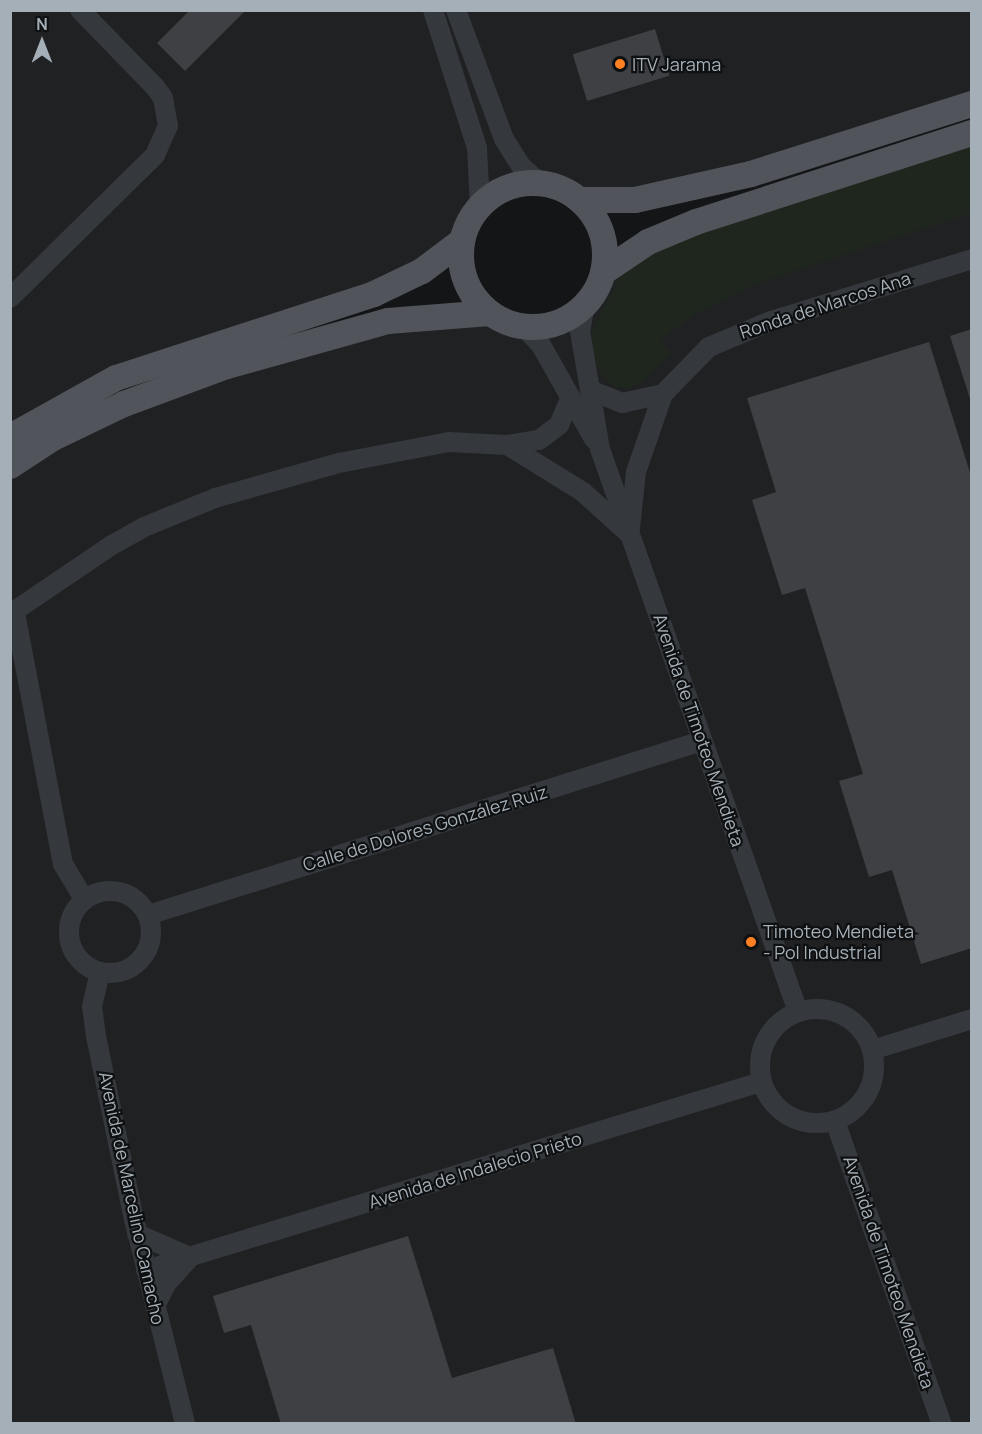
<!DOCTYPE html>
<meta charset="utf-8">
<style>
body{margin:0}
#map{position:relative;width:982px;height:1434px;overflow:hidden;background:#141516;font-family:Manrope,sans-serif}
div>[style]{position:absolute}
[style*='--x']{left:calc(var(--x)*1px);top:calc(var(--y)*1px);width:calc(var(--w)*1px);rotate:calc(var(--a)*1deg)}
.built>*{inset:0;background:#202123}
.green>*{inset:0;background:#1f261e}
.building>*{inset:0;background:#3e4044;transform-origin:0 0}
.minor>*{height:20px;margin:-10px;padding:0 10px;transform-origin:10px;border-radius:10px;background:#35383c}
.minor>.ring{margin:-10px;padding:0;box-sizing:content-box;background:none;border:20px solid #35383c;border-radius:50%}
.major>*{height:26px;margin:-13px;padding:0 13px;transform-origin:13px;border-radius:13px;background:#51555b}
.major>.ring{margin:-13px;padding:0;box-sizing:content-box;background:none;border:26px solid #51555b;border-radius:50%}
.dots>*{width:16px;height:16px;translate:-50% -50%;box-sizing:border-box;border:3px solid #0f1011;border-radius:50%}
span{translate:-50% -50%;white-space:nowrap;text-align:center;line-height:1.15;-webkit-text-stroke:4.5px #0f1011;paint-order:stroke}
.poi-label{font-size:18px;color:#a5afb8}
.left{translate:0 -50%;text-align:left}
.street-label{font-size:18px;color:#a5afb8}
.frame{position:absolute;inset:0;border:12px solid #a5afb8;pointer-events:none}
.north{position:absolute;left:12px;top:12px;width:60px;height:60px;-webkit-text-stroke:4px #0f1011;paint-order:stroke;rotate:0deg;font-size:16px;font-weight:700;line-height:24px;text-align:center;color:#a5afb8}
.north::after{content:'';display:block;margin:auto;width:21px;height:27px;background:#a5afb8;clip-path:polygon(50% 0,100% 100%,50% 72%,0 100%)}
</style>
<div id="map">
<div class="built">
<div style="clip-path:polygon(11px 11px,971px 11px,971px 104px,751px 174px,581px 200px,563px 189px,540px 183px,516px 184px,498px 192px,480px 206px,462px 241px,422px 271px,219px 343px,11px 437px)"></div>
<div style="clip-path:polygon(971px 133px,971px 1423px,11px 1424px,11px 466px,227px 366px,490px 313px,507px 323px,545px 327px,570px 317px,585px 304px,598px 288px,605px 271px)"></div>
</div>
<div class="green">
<div style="clip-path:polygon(971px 142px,971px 213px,753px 285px,694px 315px,660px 340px,671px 353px,642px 382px,628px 388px,616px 387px,604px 379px,592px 356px,592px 332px,624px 269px,645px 255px,727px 223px)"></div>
</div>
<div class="building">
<div style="clip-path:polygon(190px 10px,246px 10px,185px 71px,157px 43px)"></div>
<div style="left:655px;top:29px;width:49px;height:86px;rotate:73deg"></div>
<div style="clip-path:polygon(972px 329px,972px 402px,971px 402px,950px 336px)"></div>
<div style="clip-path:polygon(929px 342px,972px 479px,972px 948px,921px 964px,892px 870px,869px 877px,839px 781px,863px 774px,805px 588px,782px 595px,752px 500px,776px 492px,747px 398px)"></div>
<div style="clip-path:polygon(408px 1236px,452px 1378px,553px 1348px,576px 1424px,281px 1424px,251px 1325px,224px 1333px,213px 1296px)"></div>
</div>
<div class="minor">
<div style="--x:433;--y:10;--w:145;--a:72.3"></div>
<div style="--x:477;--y:148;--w:58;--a:87"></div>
<div style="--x:456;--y:10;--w:138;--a:69.6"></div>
<div style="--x:504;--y:139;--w:32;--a:58"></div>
<div style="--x:521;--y:166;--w:25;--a:42"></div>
<div style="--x:10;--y:298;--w:204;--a:-44.6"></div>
<div style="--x:155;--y:155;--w:32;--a:-66"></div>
<div style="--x:168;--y:126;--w:28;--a:-100"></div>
<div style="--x:163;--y:98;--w:14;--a:-126"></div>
<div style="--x:155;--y:87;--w:107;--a:-134.2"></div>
<div style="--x:585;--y:304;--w:27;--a:100"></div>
<div style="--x:580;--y:331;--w:120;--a:80.4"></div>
<div style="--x:600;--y:449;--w:597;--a:70.62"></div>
<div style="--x:523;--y:326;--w:26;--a:47"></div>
<div style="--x:541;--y:345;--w:108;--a:60.6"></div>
<div style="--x:590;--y:390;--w:35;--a:22"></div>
<div style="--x:622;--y:403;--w:42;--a:-12.4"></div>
<div style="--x:507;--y:445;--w:32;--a:-9"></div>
<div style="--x:539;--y:440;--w:25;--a:-37"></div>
<div style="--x:559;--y:425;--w:28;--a:-67"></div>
<div style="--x:630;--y:528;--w:56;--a:-83.9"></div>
<div style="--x:636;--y:472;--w:83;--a:-70.9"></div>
<div style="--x:663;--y:394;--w:66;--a:-45.6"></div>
<div style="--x:709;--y:347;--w:67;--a:-22.8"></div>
<div style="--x:771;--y:321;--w:210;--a:-17.1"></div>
<div style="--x:15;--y:613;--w:256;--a:79.2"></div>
<div style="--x:63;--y:864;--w:41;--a:59"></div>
<div style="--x:10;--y:614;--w:123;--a:-34.1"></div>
<div style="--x:112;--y:545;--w:37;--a:-29"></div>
<div style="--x:144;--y:527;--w:77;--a:-22.2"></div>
<div style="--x:215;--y:498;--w:129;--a:-15.8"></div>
<div style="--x:339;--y:463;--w:112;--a:-10.8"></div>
<div style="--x:449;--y:442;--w:58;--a:3"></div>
<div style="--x:507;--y:445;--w:89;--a:31.7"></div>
<div style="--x:583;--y:492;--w:59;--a:42.3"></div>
<div class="ring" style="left:69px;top:891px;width:62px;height:62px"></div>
<div style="--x:148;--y:915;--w:581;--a:-17.44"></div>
<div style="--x:100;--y:972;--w:36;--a:103"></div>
<div style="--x:92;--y:1007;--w:34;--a:82"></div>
<div style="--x:97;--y:1041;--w:182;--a:78.3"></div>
<div style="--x:134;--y:1219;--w:211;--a:76"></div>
<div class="ring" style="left:760px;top:1009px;width:94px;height:94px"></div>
<div style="--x:872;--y:1050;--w:105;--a:-17.2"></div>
<div style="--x:835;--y:1121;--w:321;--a:70.6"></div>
<div style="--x:137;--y:1234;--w:58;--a:23.5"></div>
<div style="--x:146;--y:1270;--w:643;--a:-17"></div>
<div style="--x:155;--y:1306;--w:25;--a:-63"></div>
<div style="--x:166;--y:1284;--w:36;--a:-48"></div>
</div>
<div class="major">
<div class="ring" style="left:461px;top:183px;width:118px;height:118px"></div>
<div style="--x:581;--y:200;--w:54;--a:0"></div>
<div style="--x:635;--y:200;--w:119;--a:-12.6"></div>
<div style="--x:751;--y:174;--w:232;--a:-17.6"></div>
<div style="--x:605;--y:271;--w:52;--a:-34"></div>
<div style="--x:648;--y:242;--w:52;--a:-22.6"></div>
<div style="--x:696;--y:222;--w:290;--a:-17.9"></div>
<div style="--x:10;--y:437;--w:121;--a:-29.1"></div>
<div style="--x:116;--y:378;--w:271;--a:-18"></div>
<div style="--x:374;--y:294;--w:53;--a:-25.6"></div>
<div style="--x:422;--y:271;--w:50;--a:-36.9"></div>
<div style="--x:10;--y:466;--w:51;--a:-33.1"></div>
<div style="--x:53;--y:438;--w:79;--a:-25.6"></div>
<div style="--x:124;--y:404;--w:110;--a:-20.3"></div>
<div style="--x:227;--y:366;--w:167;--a:-15.6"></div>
<div style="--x:388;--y:321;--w:102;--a:-4.5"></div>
</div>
<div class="dots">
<div style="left:620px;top:64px;background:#ff8023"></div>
<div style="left:751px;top:942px;background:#ff8023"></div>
</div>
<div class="poi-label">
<span class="left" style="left:632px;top:64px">ITV Jarama</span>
<span class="left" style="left:763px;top:942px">Timoteo Mendieta<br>- Pol Industrial</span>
</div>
<div class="street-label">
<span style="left:825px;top:305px;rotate:-18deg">Ronda de Marcos Ana</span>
<span style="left:699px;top:730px;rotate:71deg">Avenida de Timoteo Mendieta</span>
<span style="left:425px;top:828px;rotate:-17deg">Calle de Dolores González Ruiz</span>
<span style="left:475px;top:1170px;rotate:-17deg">Avenida de Indalecio Prieto</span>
<span style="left:132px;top:1198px;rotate:78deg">Avenida de Marcelino Camacho</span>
<span style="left:889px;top:1272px;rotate:71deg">Avenida de Timoteo Mendieta</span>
</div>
<div class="frame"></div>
<div class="north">N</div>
</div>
